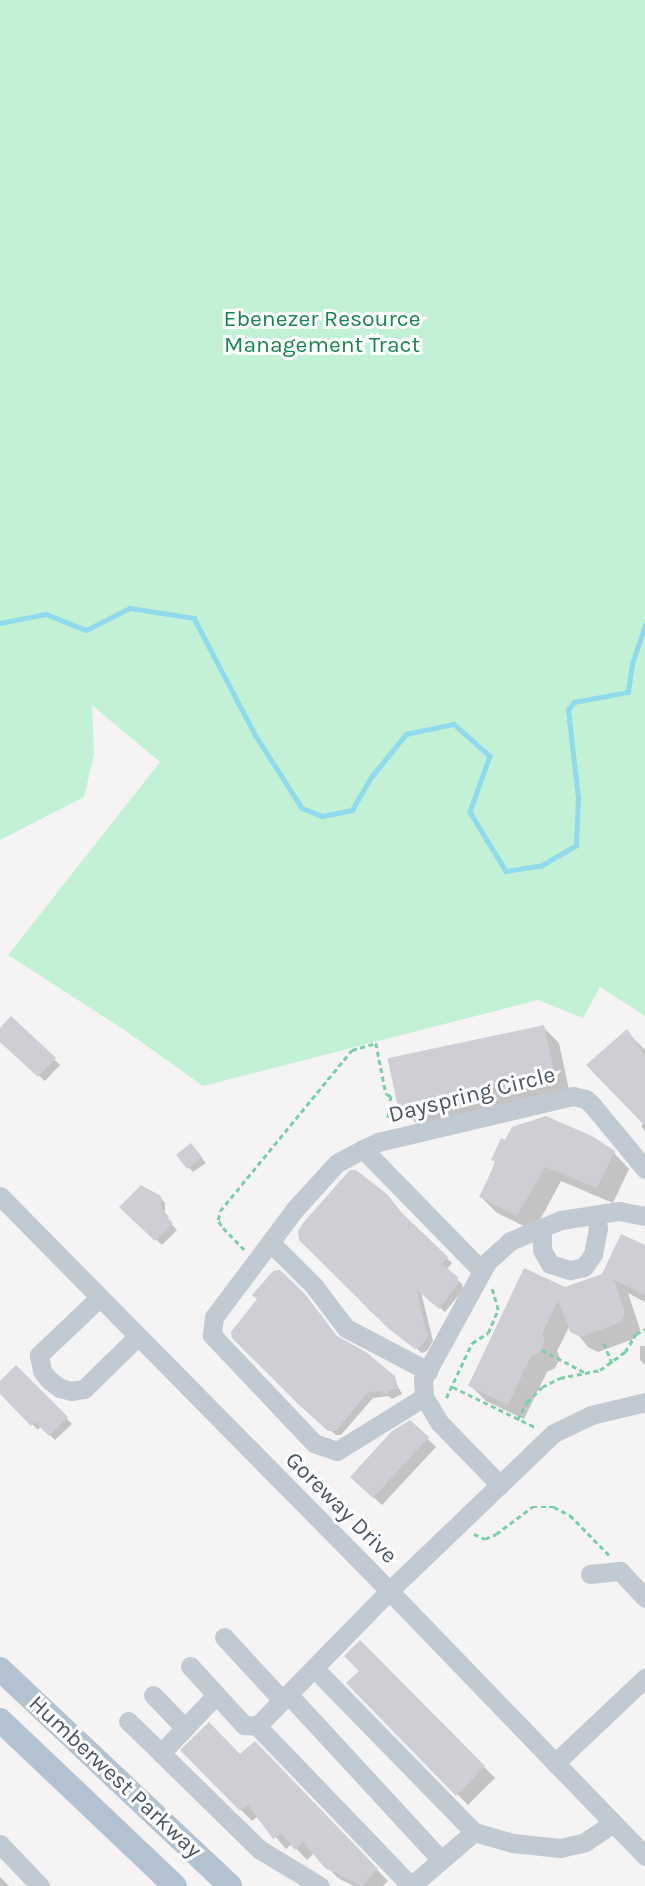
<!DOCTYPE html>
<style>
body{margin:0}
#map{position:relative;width:645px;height:1886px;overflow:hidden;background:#f5f3f3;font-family:Karla,sans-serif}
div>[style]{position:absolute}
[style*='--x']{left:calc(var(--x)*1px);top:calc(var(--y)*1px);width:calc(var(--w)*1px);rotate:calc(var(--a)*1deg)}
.green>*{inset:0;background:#c3f1d5}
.shadow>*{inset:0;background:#0003}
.stream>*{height:4.5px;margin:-2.25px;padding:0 2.25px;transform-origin:2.25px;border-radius:2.25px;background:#90daee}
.building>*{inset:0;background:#cdcfd5;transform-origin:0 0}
.path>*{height:2.5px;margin-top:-1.25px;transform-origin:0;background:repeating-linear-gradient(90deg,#7ad0a6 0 5px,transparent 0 8.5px)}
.minor>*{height:19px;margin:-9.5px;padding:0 9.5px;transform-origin:9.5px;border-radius:9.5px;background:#c1cad2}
.major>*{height:24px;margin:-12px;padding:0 12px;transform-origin:12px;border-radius:12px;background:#b3c2d1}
span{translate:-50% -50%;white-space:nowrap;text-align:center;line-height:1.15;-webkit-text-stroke:6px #fff;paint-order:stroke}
.park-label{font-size:23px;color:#17864f}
.street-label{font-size:23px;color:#4a5661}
</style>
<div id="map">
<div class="green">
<div style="clip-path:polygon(0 0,645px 0,645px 1016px,600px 987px,583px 1018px,538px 1000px,203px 1086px,123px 1029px,8px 955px,160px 762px,92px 705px,94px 755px,84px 797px,0 840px)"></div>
</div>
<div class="shadow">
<div style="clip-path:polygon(11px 1019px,60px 1065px,45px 1081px,0 1040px,0 1031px)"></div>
<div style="clip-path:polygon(543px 1027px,559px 1043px,569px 1090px,418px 1125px,402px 1109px)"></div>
<div style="clip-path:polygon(627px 1032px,645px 1050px,645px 1131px,641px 1126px,644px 1123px)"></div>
<div style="clip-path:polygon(196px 1151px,206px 1163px,193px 1172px,188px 1167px)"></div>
<div style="clip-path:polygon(614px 1153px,629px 1169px,613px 1203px,561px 1181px,534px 1231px,497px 1213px,481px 1197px,496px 1162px,493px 1159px)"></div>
<div style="clip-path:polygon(351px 1172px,452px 1263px,446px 1270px,462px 1284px,463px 1290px,445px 1312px,421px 1292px,433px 1341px,427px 1351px,422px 1353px,370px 1311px,300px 1232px,340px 1181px)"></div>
<div style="clip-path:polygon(160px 1197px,165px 1203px,165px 1213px,169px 1217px,167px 1219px,177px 1230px,162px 1245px,121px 1207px)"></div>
<div style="clip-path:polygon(645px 1247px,645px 1302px,628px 1293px,640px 1329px,636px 1338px,598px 1352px,588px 1347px,570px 1325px,557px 1351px,560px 1358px,555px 1368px,547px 1372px,524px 1419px,486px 1401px,470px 1385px,565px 1289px,604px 1276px)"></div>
<div style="clip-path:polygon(338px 1339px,393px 1377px,402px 1394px,392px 1399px,388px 1396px,373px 1398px,341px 1435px,336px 1435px,285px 1390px)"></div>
<div style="clip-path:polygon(640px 1346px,645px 1346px,645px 1365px,640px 1360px)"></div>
<div style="clip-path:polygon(16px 1367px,72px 1424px,55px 1440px,41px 1426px,38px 1430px,0 1392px,0 1383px)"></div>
<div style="clip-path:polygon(410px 1422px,436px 1447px,382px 1505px,360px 1485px)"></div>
<div style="clip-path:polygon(360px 1642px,495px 1778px,468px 1805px,349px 1683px,361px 1671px)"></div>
<div style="clip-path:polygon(255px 1744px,388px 1881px,383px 1886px,354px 1886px,338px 1878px,314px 1853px,307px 1860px,292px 1844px,286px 1849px,258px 1816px,252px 1821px,183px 1750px,240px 1756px)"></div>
<div style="clip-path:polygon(0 1877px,9px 1886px,0 1886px)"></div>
</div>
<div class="stream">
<div style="--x:0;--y:623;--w:47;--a:-11.1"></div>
<div style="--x:46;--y:614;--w:43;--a:21.8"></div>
<div style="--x:86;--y:630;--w:49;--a:-26.6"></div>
<div style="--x:130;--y:608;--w:65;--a:8.9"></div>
<div style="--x:194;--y:618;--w:133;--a:62.3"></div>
<div style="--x:256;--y:736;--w:85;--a:57.4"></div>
<div style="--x:302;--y:808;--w:22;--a:22"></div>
<div style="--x:322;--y:816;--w:31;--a:-11"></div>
<div style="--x:352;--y:810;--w:39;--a:-60"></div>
<div style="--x:372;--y:776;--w:54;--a:-51"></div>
<div style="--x:406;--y:734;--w:49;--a:-11.8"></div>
<div style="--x:454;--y:724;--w:48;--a:41.6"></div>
<div style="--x:490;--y:756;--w:59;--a:109.7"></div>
<div style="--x:470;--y:812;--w:69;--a:58.6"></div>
<div style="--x:506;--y:871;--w:36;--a:-9"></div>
<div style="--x:542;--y:865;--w:39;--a:-30"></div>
<div style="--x:576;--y:845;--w:47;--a:-87.6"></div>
<div style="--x:578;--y:798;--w:89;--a:-96.5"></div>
<div style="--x:568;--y:710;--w:10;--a:-53"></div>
<div style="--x:574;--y:702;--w:55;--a:-10.5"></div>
<div style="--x:628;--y:692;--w:28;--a:-82"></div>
<div style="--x:632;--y:664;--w:41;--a:-71.6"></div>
</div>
<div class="building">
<div style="clip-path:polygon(11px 1016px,56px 1058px,38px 1077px,0 1042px,0 1028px)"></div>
<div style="left:544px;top:1025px;width:50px;height:160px;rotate:78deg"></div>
<div style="clip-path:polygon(627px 1029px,645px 1055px,645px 1126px,586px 1065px)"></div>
<div style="clip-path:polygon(546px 1116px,592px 1136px,615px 1151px,597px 1188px,545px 1167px,517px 1216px,479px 1197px,491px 1172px,495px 1161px,491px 1160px,501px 1138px,505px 1140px,512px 1127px)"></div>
<div style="left:191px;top:1143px;width:18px;height:19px;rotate:52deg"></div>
<div style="clip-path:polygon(350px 1170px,356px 1170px,388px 1195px,402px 1213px,448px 1257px,442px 1264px,458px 1277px,458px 1284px,439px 1309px,417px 1290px,426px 1331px,429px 1334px,422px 1346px,415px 1349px,389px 1329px,299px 1240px,298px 1231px,304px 1222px)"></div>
<div style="clip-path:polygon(141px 1185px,161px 1196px,161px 1206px,165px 1211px,163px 1213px,173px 1223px,155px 1241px,119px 1207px)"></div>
<div style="clip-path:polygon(621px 1234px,645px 1245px,645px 1295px,614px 1280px,625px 1312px,621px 1322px,581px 1337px,570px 1332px,558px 1300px,542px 1334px,545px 1341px,539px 1353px,531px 1356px,508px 1405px,468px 1386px,524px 1268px,565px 1287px,602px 1274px)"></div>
<div style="clip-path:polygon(280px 1270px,305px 1294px,337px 1336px,366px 1352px,395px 1376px,398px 1389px,390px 1390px,386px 1395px,381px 1391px,367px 1393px,336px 1431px,328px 1431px,298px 1404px,232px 1338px,231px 1332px,257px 1299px,252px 1295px,273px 1271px)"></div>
<div style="clip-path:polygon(16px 1365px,68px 1417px,49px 1436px,35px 1422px,31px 1426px,0 1394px,0 1381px)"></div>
<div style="clip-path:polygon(410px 1420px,429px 1437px,373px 1498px,350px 1477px,392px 1431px)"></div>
<div style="clip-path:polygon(360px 1640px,485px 1766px,456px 1796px,346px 1683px,359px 1671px,344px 1656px)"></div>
<div style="clip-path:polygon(209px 1722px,240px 1754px,255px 1741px,378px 1869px,362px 1886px,325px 1868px,303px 1842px,295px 1850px,281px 1833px,273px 1839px,248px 1805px,240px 1811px,180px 1750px)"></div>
</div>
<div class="path">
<div style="--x:244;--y:1250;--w:33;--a:-134"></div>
<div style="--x:221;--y:1226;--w:7;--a:-117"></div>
<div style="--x:218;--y:1220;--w:9;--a:-77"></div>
<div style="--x:220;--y:1211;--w:208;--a:-50.7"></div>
<div style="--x:352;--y:1050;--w:25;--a:-16"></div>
<div style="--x:376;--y:1043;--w:52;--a:78.9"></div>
<div style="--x:386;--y:1094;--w:5;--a:22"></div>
<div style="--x:391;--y:1096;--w:25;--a:97"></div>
<div style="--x:604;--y:1343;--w:22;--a:68"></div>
<div style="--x:542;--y:1350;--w:50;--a:27.6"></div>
<div style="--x:453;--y:1387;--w:91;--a:26"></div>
<div style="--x:446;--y:1398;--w:61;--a:-64.7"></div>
<div style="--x:472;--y:1343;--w:19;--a:-32"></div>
<div style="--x:488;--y:1333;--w:25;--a:-67"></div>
<div style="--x:498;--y:1310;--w:22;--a:-106"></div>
<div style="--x:517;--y:1420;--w:21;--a:-61"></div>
<div style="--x:527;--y:1402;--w:21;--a:-45"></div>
<div style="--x:542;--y:1387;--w:20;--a:-27"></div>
<div style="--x:560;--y:1378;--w:41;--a:-11.3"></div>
<div style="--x:600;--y:1370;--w:31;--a:-36"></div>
<div style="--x:625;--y:1352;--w:21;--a:-59"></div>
<div style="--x:636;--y:1334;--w:10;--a:-29"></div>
<div style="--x:474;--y:1534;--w:12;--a:24"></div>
<div style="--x:485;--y:1539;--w:12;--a:-24"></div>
<div style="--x:496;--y:1534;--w:45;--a:-36.9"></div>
<div style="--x:532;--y:1507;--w:22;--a:0"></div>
<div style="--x:554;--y:1507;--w:18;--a:27"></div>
<div style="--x:570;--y:1515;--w:56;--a:45.7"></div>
</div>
<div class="minor">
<div style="--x:363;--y:1149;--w:17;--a:-25"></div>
<div style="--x:378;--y:1142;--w:200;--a:-13.3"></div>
<div style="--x:573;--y:1096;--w:13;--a:13"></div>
<div style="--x:586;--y:1099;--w:10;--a:45"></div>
<div style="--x:593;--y:1106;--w:82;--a:50.5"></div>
<div style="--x:0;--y:1196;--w:528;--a:45.38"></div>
<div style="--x:371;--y:1572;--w:395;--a:46"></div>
<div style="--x:542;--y:1228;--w:22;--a:90"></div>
<div style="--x:542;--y:1250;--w:16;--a:60"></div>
<div style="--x:550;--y:1264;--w:21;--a:17"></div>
<div style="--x:570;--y:1270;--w:14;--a:-12"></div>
<div style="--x:584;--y:1267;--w:16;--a:-55"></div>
<div style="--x:593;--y:1254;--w:26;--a:-79"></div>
<div style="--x:598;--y:1228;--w:13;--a:-99"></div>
<div style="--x:271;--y:1243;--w:61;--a:45"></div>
<div style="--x:314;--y:1286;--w:53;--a:52.7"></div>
<div style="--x:346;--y:1328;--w:93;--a:27.7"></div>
<div style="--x:99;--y:1298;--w:83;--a:136.5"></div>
<div style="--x:39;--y:1355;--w:16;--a:79"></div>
<div style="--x:42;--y:1371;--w:11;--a:52"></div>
<div style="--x:49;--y:1380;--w:14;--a:36"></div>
<div style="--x:60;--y:1388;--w:11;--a:15"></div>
<div style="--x:71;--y:1391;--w:13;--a:-9"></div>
<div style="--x:84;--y:1389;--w:74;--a:-44.5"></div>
<div style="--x:424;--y:1397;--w:102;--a:148.2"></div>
<div style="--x:337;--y:1451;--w:24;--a:-161"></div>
<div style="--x:314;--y:1443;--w:149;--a:-133.4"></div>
<div style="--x:212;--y:1335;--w:18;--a:-84"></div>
<div style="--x:214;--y:1317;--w:135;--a:-53.1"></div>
<div style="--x:295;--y:1209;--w:62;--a:-47.6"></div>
<div style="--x:337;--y:1163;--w:30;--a:-28"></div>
<div style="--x:363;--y:1149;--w:170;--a:45.7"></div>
<div style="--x:500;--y:1485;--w:88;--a:-134.1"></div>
<div style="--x:439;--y:1422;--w:29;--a:-121"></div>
<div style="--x:424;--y:1397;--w:18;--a:-93"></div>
<div style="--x:423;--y:1379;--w:133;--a:-61.3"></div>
<div style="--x:487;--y:1262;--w:31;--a:-42"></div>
<div style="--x:510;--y:1241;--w:55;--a:-22.4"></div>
<div style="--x:561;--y:1220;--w:59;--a:-8.8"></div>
<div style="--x:619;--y:1211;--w:26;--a:11"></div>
<div style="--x:590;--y:1574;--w:30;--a:-6"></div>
<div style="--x:620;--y:1571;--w:37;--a:47"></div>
<div style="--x:224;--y:1637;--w:86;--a:47.4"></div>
<div style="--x:190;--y:1666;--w:80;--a:47.5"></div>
<div style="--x:244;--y:1725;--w:13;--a:4"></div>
<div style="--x:314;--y:1668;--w:229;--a:45.7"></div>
<div style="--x:288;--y:1694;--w:226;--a:47.3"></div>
<div style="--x:153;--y:1695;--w:46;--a:45.9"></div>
<div style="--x:128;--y:1721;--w:46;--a:44.1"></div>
<div style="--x:161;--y:1753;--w:80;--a:-46.5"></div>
<div style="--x:161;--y:1753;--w:137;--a:44.4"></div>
<div style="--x:259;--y:1849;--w:71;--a:31.2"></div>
<div style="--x:555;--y:1763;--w:124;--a:-43.4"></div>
<div style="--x:0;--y:1844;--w:58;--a:46.4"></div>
<div style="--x:411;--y:1886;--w:222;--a:-133.9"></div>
<div style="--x:257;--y:1726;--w:189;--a:-45.6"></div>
<div style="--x:389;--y:1591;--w:228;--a:-43.8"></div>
<div style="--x:554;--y:1433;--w:41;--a:-25.9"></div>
<div style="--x:591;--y:1415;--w:56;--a:-13.5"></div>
<div style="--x:411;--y:1886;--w:83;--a:-40.6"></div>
<div style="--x:474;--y:1832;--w:41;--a:15.8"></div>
<div style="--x:513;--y:1843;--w:47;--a:6.1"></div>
<div style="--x:560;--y:1848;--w:26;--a:-13"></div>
<div style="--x:585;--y:1842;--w:34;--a:-34"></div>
</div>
<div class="major">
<div style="--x:0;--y:1669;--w:316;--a:43.3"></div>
<div style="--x:0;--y:1720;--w:241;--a:43.5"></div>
</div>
<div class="park-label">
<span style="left:322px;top:332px">Ebenezer Resource<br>Management Tract</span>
</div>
<div class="street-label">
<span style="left:472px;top:1095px;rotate:-14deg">Dayspring Circle</span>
<span style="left:341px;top:1508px;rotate:45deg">Goreway Drive</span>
<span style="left:115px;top:1777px;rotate:43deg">Humberwest Parkway</span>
</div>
</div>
